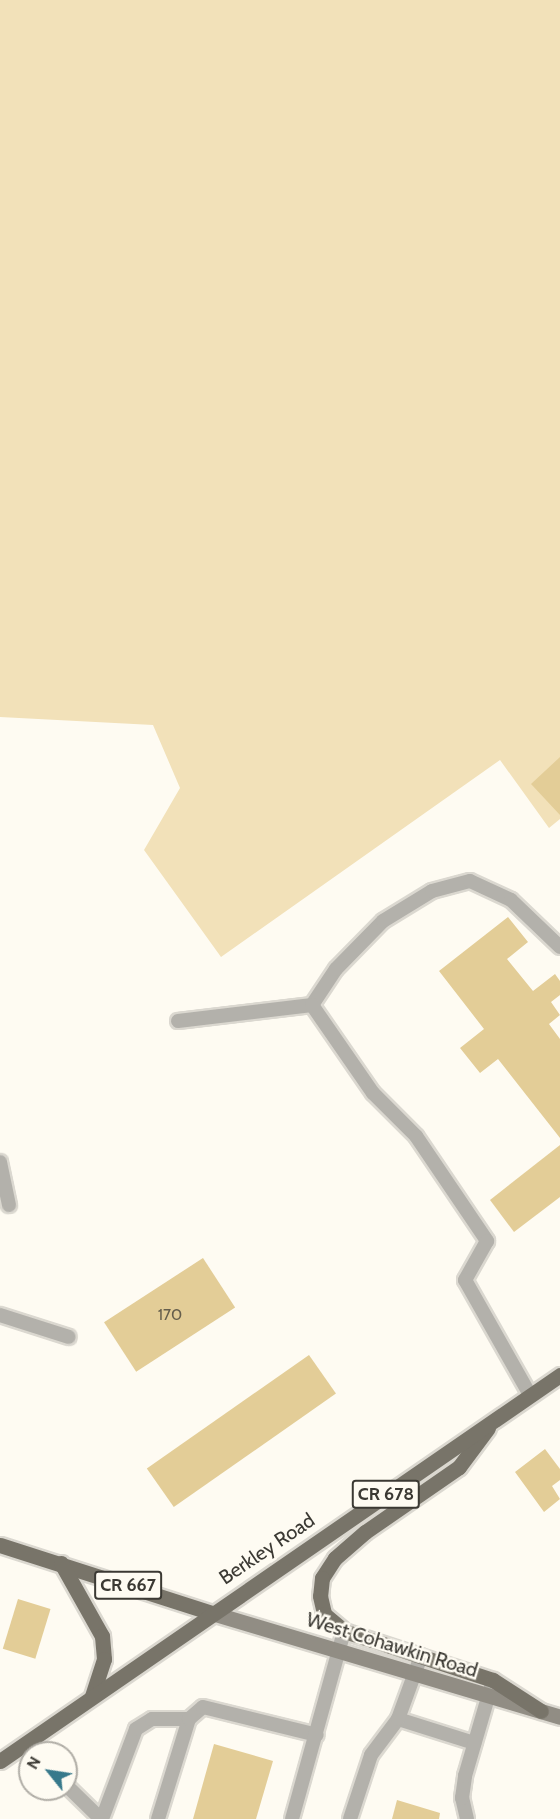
<!DOCTYPE html>
<style>
body{margin:0}
#map{position:relative;width:560px;height:1819px;overflow:hidden;background:#fefbf2;font-family:Cabin,sans-serif}
div>[style]{position:absolute}
[style*='--x']{left:calc(var(--x)*1px);top:calc(var(--y)*1px);width:calc(var(--w)*1px);rotate:calc(var(--a)*1deg)}
.green>*{inset:0;background:#f2e1b9}
.building>*{inset:0;background:#e3cd97;transform-origin:0 0}
.roads{filter:drop-shadow(2px 0 #dbd8d0) drop-shadow(-2px 0 #dbd8d0) drop-shadow(0 2px #dbd8d0) drop-shadow(0 -2px #dbd8d0)}
.service>*{height:14px;margin:-7px;padding:0 7px;transform-origin:7px;border-radius:7px;background:#b3b1ab}
.secondary>*{height:15px;margin:-7.5px;padding:0 7.5px;transform-origin:7.5px;border-radius:7.5px;background:#918d84}
.primary>*{height:15px;margin:-7.5px;padding:0 7.5px;transform-origin:7.5px;border-radius:7.5px;background:#787469}
span{translate:-50% -50%;white-space:nowrap;text-align:center;line-height:1.15;-webkit-text-stroke:5px #fefbf2;paint-order:stroke}
.number-label{font-size:16px;color:#655e4c}
.number-label span{-webkit-text-stroke-width:0}
.shield-label span{padding:2px 4px;background:#fefbf2;border:2px solid;border-radius:4px;-webkit-text-stroke-width:0}
.shield-label{font-size:18px;color:#3b3933;font-weight:700}
.street-label{font-size:20px;color:#3b3933}
.north{position:absolute;left:18px;top:1741px;width:60px;height:60px;box-sizing:border-box;background:#fefbf2;border:2px solid #b0ada6;border-radius:50%;rotate:300deg;font-size:16px;font-weight:700;line-height:24px;text-align:center;color:#3b3933}
.north::after{content:'';display:block;margin:auto;width:21px;height:27px;background:#37798b;clip-path:polygon(50% 0,100% 100%,50% 72%,0 100%)}
</style>
<div id="map">
<div class="green">
<div style="clip-path:polygon(0 0,560px 0,560px 819px,549px 828px,500px 760px,221px 957px,144px 850px,180px 788px,153px 725px,0 717px)"></div>
</div>
<div class="building">
<div style="clip-path:polygon(560px 757px,560px 815px,531px 784px)"></div>
<div style="clip-path:polygon(508px 917px,528px 942px,507px 959px,533px 991px,555px 974px,560px 981px,560px 995px,551px 1002px,560px 1015px,549px 1024px,560px 1039px,560px 1138px,498px 1059px,480px 1073px,460px 1048px,484px 1029px,439px 971px)"></div>
<div style="clip-path:polygon(560px 1145px,560px 1197px,514px 1232px,490px 1200px)"></div>
<div style="left:203px;top:1258px;width:59px;height:118px;rotate:57deg"></div>
<div style="left:309px;top:1355px;width:47px;height:198px;rotate:55deg"></div>
<div style="clip-path:polygon(545px 1449px,560px 1469px,560px 1480px,552px 1486px,560px 1499px,544px 1512px,515px 1472px)"></div>
<div style="left:18px;top:1599px;width:34px;height:52px;rotate:17deg"></div>
<div style="clip-path:polygon(214px 1744px,273px 1761px,256px 1819px,193px 1819px)"></div>
<div style="clip-path:polygon(397px 1800px,440px 1813px,439px 1819px,392px 1819px)"></div>
</div>
<div class="roads">
<div class="service">
<div style="--x:312;--y:1005;--w:43;--a:-56.3"></div>
<div style="--x:336;--y:969;--w:67;--a:-45.6"></div>
<div style="--x:383;--y:921;--w:57;--a:-31.5"></div>
<div style="--x:432;--y:891;--w:39;--a:-15"></div>
<div style="--x:470;--y:881;--w:45;--a:24.9"></div>
<div style="--x:511;--y:900;--w:68;--a:43.8"></div>
<div style="--x:178;--y:1021;--w:135;--a:-6.8"></div>
<div style="--x:312;--y:1005;--w:107;--a:55.3"></div>
<div style="--x:373;--y:1093;--w:61;--a:45"></div>
<div style="--x:416;--y:1136;--w:127;--a:55.9"></div>
<div style="--x:487;--y:1241;--w:45;--a:119.4"></div>
<div style="--x:465;--y:1280;--w:132;--a:60.5"></div>
<div style="--x:0;--y:1162;--w:44;--a:78.2"></div>
<div style="--x:0;--y:1315;--w:72;--a:17.7"></div>
<div style="--x:398;--y:1719;--w:80;--a:17.5"></div>
<div style="--x:66;--y:1785;--w:49;--a:44.2"></div>
<div style="--x:102;--y:1819;--w:96;--a:-69.3"></div>
<div style="--x:136;--y:1729;--w:19;--a:-32"></div>
<div style="--x:152;--y:1719;--w:37;--a:0"></div>
<div style="--x:158;--y:1819;--w:105;--a:-72.8"></div>
<div style="--x:189;--y:1719;--w:18;--a:-41"></div>
<div style="--x:203;--y:1707;--w:117;--a:13.8"></div>
<div style="--x:292;--y:1819;--w:195;--a:-74.5"></div>
<div style="--x:350;--y:1819;--w:67;--a:-71.8"></div>
<div style="--x:371;--y:1755;--w:45;--a:-53.1"></div>
<div style="--x:398;--y:1719;--w:67;--a:-69.9"></div>
<div style="--x:467;--y:1819;--w:22;--a:-103"></div>
<div style="--x:462;--y:1798;--w:22;--a:-82"></div>
<div style="--x:465;--y:1776;--w:100;--a:-73.7"></div>
</div>
<div class="secondary">
<div style="--x:212;--y:1613;--w:363;--a:16.6"></div>
</div>
<div class="primary">
<div style="--x:488;--y:1428;--w:49;--a:126.6"></div>
<div style="--x:459;--y:1467;--w:114;--a:145.3"></div>
<div style="--x:365;--y:1532;--w:40;--a:139"></div>
<div style="--x:335;--y:1558;--w:24;--a:123"></div>
<div style="--x:322;--y:1578;--w:18;--a:96"></div>
<div style="--x:320;--y:1596;--w:18;--a:77"></div>
<div style="--x:324;--y:1614;--w:26;--a:40"></div>
<div style="--x:344;--y:1631;--w:157;--a:18.2"></div>
<div style="--x:493;--y:1680;--w:57;--a:32.9"></div>
<div style="--x:0;--y:1545;--w:223;--a:17.8"></div>
<div style="--x:61;--y:1563;--w:84;--a:60.7"></div>
<div style="--x:102;--y:1636;--w:23;--a:85"></div>
<div style="--x:104;--y:1659;--w:40;--a:108"></div>
<div style="--x:0;--y:1761;--w:680;--a:-34.58"></div>
</div>
</div>
<div class="number-label">
<span style="left:170px;top:1315px">170</span>
</div>
<div class="shield-label">
<span style="left:386px;top:1494px">CR 678</span>
<span style="left:128px;top:1585px">CR 667</span>
</div>
<div class="street-label">
<span style="left:267px;top:1549px;rotate:-34deg">Berkley Road</span>
<span style="left:392px;top:1645px;rotate:17deg">West Cohawkin Road</span>
</div>
<div class="north">N</div>
</div>
